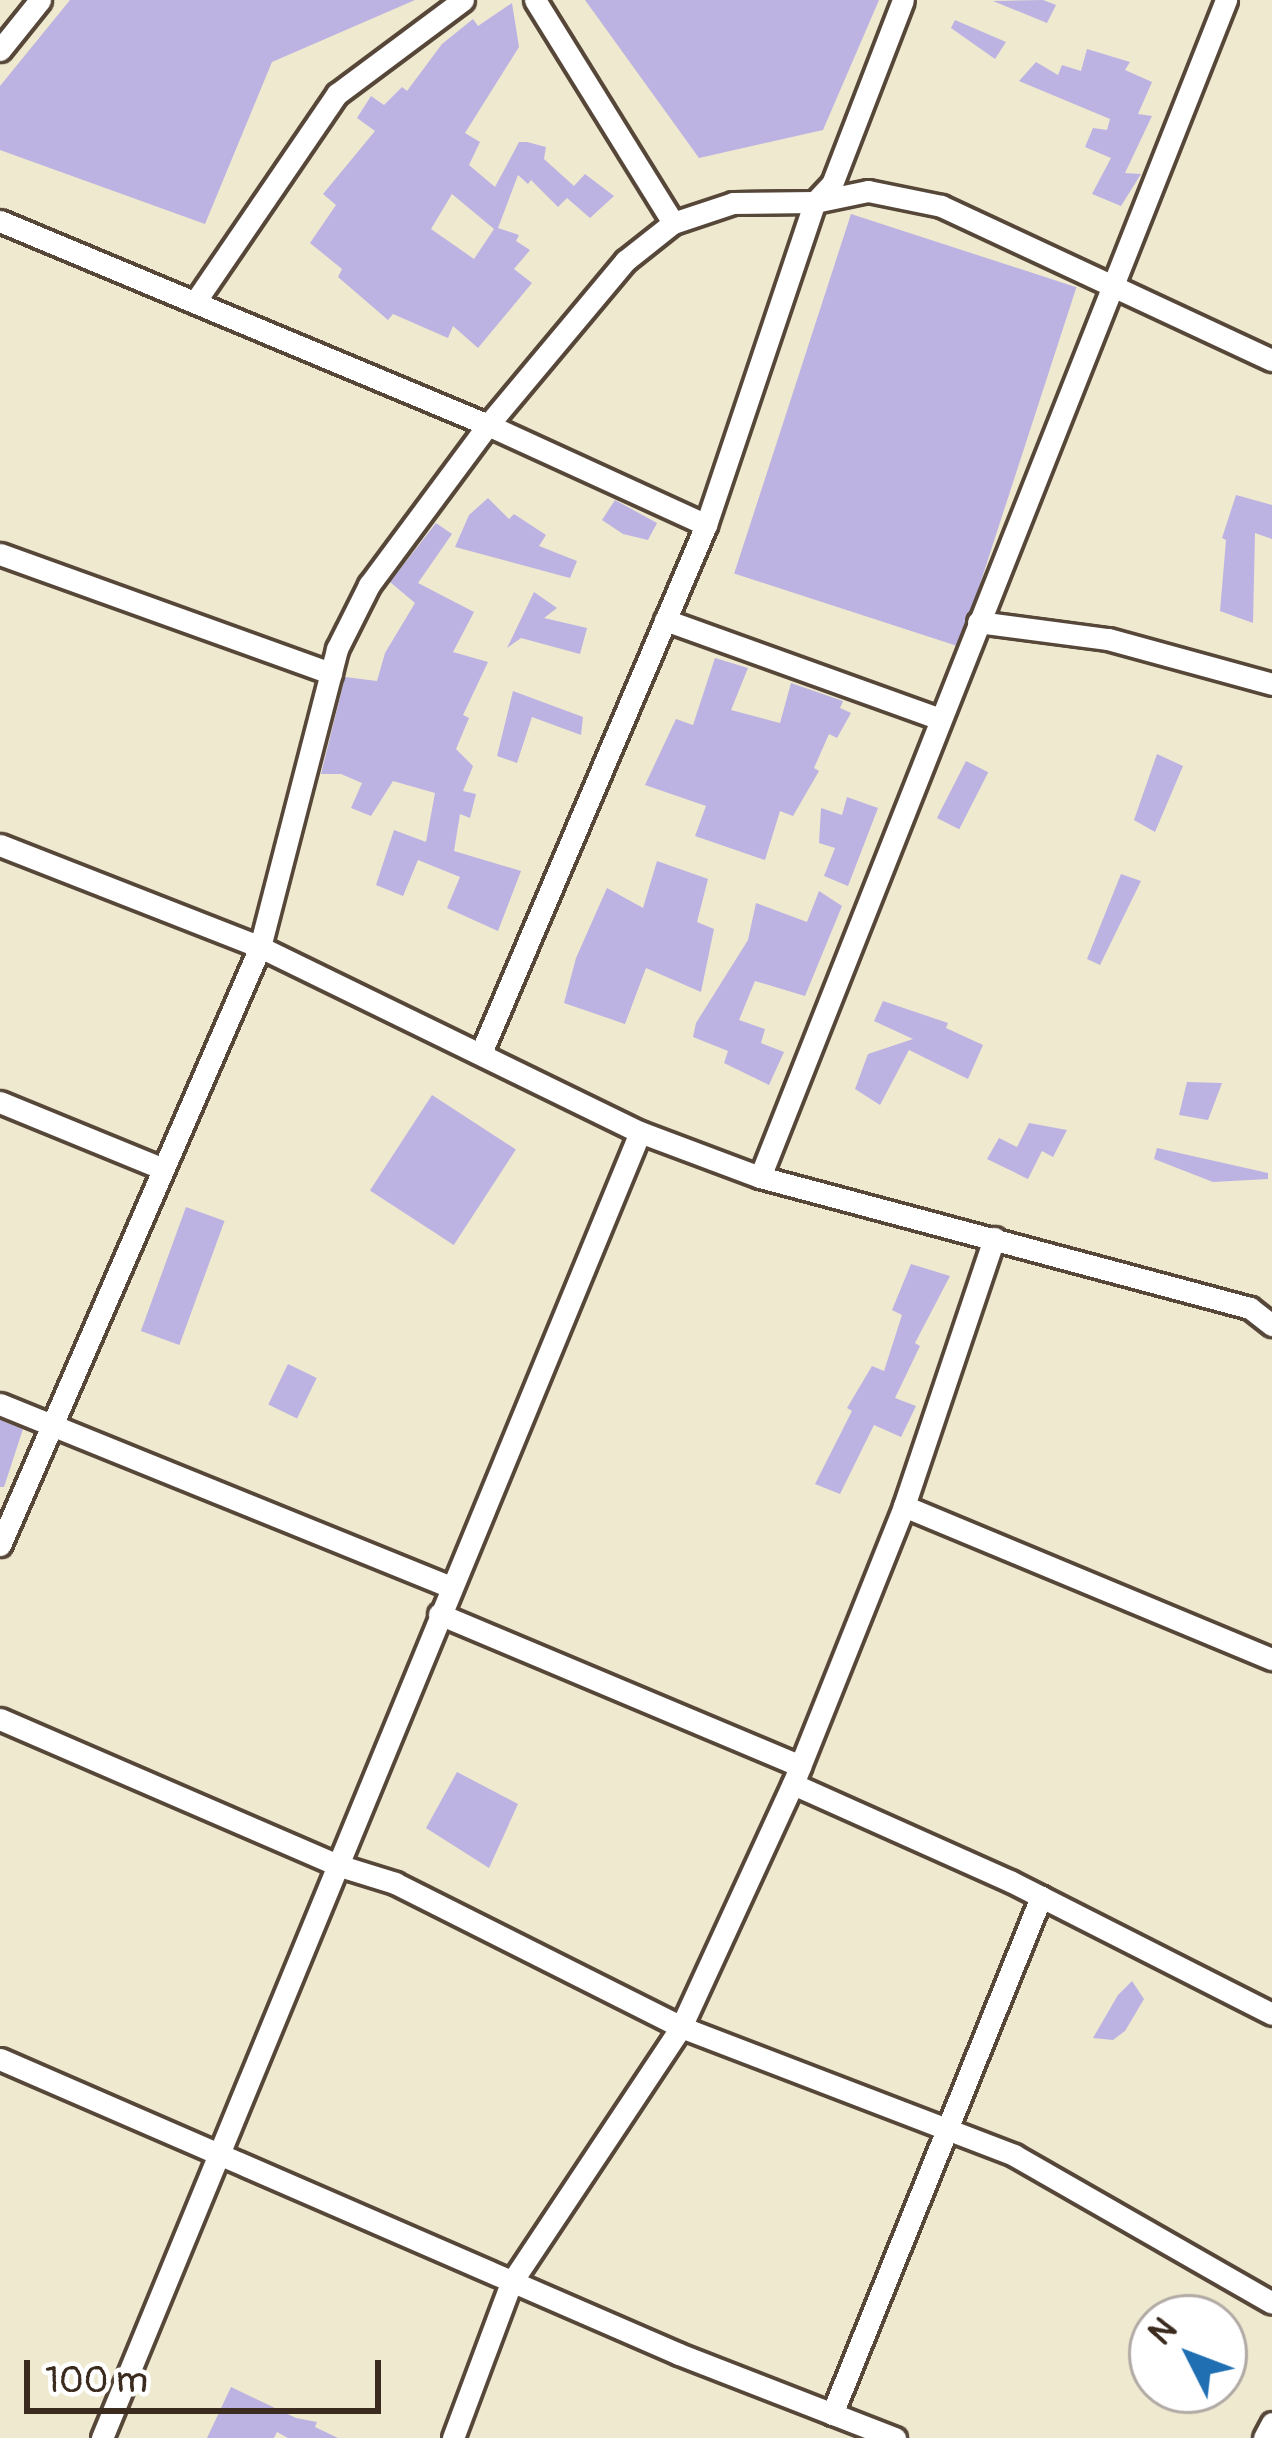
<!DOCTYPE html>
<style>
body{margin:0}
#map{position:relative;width:1272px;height:2438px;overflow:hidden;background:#efe9cf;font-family:Pangolin,sans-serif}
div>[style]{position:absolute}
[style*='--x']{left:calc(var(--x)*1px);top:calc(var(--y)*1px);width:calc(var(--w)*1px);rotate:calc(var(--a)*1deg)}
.building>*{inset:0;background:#bcb3e2;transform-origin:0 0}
.roads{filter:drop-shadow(3px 0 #564739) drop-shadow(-3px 0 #564739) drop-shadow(0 3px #564739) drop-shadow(0 -3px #564739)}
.minor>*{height:21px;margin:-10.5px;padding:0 10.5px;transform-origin:10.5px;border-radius:10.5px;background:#fff}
span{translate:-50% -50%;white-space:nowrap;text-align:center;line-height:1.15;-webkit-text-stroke:9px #fff;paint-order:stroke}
.north{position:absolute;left:1128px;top:2294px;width:120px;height:120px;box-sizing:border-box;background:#fff;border:3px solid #b1aaa5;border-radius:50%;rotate:312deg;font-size:33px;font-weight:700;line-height:48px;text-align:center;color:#3b2a1e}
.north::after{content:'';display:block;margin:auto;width:42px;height:54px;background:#1f6fb2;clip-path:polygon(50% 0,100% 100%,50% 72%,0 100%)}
.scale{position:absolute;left:24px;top:2360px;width:357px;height:54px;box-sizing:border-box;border:6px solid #3b2a1e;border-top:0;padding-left:15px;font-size:36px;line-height:42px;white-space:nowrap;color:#3b2a1e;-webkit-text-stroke:9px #fff;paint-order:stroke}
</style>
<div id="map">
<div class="building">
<div style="clip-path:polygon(70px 0,415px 0,272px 62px,205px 224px,0 150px,0 86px)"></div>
<div style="clip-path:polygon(585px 0,879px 0,823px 130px,699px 158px)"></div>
<div style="clip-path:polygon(1043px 0,1056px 5px,1047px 23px,993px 1px)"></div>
<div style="clip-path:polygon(evenodd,512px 3px,519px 47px,465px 133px,480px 142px,469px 165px,495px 187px,519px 142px,527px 142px,546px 147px,544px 159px,574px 186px,585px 174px,614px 196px,590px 218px,567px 198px,558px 207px,531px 180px,528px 184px,518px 175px,498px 228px,519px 235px,516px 241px,530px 250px,514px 269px,532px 283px,478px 348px,453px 326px,448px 338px,393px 314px,388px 320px,338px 277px,342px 269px,310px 243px,336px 205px,323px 194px,375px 131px,357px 118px,371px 96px,384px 105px,402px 87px,407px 91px,442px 44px,473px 19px,478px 26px,512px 3px,452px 194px,494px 229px,474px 259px,431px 229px,452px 194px)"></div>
<div style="clip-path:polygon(955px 20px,1006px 42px,995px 59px,951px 28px)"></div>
<div style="clip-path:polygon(1087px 49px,1130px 62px,1125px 70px,1152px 82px,1138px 114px,1152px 116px,1125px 173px,1141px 174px,1121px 206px,1092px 194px,1111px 158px,1085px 147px,1093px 128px,1107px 130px,1110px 119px,1019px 81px,1036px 62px,1058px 75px,1062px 65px,1081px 71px)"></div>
<div style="left:851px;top:214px;width:237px;height:378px;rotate:18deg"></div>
<div style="clip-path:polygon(1236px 495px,1272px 505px,1272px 539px,1255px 533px,1253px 623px,1220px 611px,1226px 540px,1222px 538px)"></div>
<div style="clip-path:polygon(488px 498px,509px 519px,514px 514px,546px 535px,539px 546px,577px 561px,570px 578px,455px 547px,469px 515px)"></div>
<div style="clip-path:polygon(615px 500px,657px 523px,648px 540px,623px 534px,602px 520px)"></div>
<div style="clip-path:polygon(436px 523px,452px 534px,418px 583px,474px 612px,453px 652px,488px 662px,463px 715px,469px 718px,456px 749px,473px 766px,463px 791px,476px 794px,470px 818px,460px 814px,454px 851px,521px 871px,498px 931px,447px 908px,460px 877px,418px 860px,403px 896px,376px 885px,394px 830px,426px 842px,435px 793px,393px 781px,371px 816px,351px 808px,362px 783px,341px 774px,321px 774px,345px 677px,377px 681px,385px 653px,415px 603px,390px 582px)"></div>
<div style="clip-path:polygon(534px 592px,557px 608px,544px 618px,587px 628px,580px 654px,521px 638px,507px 648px)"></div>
<div style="clip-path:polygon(715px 658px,748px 668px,731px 710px,780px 723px,791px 683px,843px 701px,840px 708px,851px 713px,837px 738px,829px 734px,814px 768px,819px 771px,793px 816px,780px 811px,765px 860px,695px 836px,706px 806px,645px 785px,676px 719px,693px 725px)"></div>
<div style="clip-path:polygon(513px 691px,583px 717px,581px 735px,532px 717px,517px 763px,497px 756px)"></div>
<div style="clip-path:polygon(1157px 754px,1183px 766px,1155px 832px,1134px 820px)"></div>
<div style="left:966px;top:761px;width:25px;height:64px;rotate:27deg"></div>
<div style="clip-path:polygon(847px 797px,878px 808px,848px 886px,824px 876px,835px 848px,819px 843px,821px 808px,842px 815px)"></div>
<div style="clip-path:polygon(657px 861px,708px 879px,697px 922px,714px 929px,701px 992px,646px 968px,625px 1024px,564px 1003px,576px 958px,607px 888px,643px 908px)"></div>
<div style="clip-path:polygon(1121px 874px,1141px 881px,1100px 965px,1087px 959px)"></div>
<div style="clip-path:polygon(819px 891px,842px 906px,805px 996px,755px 981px,739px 1020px,765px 1029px,761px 1043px,784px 1052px,769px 1085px,724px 1063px,728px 1051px,693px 1037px,696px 1023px,748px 940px,756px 903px,807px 922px)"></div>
<div style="clip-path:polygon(883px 1001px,948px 1023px,946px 1028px,983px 1045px,968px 1079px,909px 1050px,880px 1105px,855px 1089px,868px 1054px,913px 1039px,874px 1021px)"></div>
<div style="clip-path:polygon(1187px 1082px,1222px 1083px,1208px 1120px,1179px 1115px)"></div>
<div style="left:432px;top:1095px;width:100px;height:114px;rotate:33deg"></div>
<div style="clip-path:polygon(1029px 1123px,1067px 1130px,1053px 1157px,1042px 1151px,1028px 1179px,987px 1159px,999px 1138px,1017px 1147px)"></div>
<div style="clip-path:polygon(1157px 1148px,1268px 1173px,1268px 1179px,1213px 1182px,1154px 1159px)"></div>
<div style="left:186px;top:1207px;width:41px;height:132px;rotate:20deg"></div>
<div style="clip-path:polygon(911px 1264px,950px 1276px,915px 1343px,920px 1346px,895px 1398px,916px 1406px,901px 1437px,874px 1425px,840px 1494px,815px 1484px,852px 1411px,847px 1408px,872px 1366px,884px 1371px,902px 1315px,892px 1310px)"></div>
<div style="left:288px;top:1364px;width:32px;height:45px;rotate:26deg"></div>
<div style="clip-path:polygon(0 1420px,23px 1429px,4px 1487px,0 1487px)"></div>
<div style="clip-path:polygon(457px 1772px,518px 1804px,489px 1868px,426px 1828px)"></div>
<div style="clip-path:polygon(1132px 1981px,1144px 1999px,1125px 2031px,1113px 2040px,1093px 2038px,1118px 1995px)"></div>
<div style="clip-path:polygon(231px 2387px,296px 2418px,317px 2422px,315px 2427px,338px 2438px,288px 2438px,277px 2432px,274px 2438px,207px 2438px)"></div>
</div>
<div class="roads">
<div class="minor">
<div style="--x:535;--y:0;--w:262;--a:58.2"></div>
<div style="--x:0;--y:50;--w:64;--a:-51.3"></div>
<div style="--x:0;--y:221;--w:529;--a:22.69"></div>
<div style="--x:488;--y:425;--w:240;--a:24.6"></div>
<div style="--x:195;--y:302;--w:252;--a:-55.7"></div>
<div style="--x:337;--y:94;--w:157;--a:-36.7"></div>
<div style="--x:0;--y:554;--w:352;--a:19.8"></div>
<div style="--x:665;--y:620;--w:292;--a:19.8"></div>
<div style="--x:978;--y:622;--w:131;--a:7.5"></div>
<div style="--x:1108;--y:639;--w:170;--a:15.3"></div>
<div style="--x:0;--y:845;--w:279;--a:21.4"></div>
<div style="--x:260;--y:947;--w:423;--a:26"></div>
<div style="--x:640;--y:1132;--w:128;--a:20.6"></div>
<div style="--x:760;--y:1177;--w:507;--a:14.97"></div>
<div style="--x:1250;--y:1308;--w:28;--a:38"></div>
<div style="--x:481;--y:1053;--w:574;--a:-66.92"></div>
<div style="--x:706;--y:525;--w:341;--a:-71.4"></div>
<div style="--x:815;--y:202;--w:25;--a:-47"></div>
<div style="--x:832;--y:184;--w:197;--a:-68.9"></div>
<div style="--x:0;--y:1102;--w:176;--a:22.3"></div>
<div style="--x:760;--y:1177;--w:1266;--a:-68.4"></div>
<div style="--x:0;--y:1404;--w:486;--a:22.1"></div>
<div style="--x:904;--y:1506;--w:399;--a:22.6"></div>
<div style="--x:0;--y:1545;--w:652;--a:-66.5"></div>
<div style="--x:260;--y:947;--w:308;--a:-75.5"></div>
<div style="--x:337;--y:649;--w:72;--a:-63.4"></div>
<div style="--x:369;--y:585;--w:199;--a:-53.4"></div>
<div style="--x:488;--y:425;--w:214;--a:-50.1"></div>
<div style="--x:625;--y:261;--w:61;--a:-38.4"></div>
<div style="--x:673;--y:223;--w:63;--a:-18.4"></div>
<div style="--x:733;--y:203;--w:82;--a:-0.7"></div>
<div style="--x:815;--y:202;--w:54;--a:-11.7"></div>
<div style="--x:868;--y:191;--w:75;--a:11.6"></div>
<div style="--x:941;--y:206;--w:365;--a:25"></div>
<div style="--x:439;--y:1614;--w:392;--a:22.8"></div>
<div style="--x:0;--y:1719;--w:367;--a:23.4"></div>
<div style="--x:337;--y:1865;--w:61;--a:17.2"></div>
<div style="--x:395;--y:1883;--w:320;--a:26.7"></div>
<div style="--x:681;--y:2027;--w:357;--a:21"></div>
<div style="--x:1014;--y:2155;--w:297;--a:29.8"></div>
<div style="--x:793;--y:1784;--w:238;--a:24.1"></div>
<div style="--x:1010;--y:1881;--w:294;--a:26.9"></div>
<div style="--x:0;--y:2059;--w:740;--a:23.48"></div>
<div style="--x:679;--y:2354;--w:232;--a:21.3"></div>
<div style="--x:832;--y:2414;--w:558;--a:-67.99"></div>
<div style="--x:102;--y:2438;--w:1412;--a:-67.61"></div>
<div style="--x:453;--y:2438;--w:165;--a:-69.5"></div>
<div style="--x:511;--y:2283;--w:307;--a:-56.4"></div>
<div style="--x:681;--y:2027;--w:268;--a:-65.3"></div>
<div style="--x:793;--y:1784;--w:299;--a:-68.2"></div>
<div style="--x:904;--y:1506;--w:283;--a:-71.4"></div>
<div style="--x:1264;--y:2438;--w:17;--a:-62"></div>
</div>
</div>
<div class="north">N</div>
<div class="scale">100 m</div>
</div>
